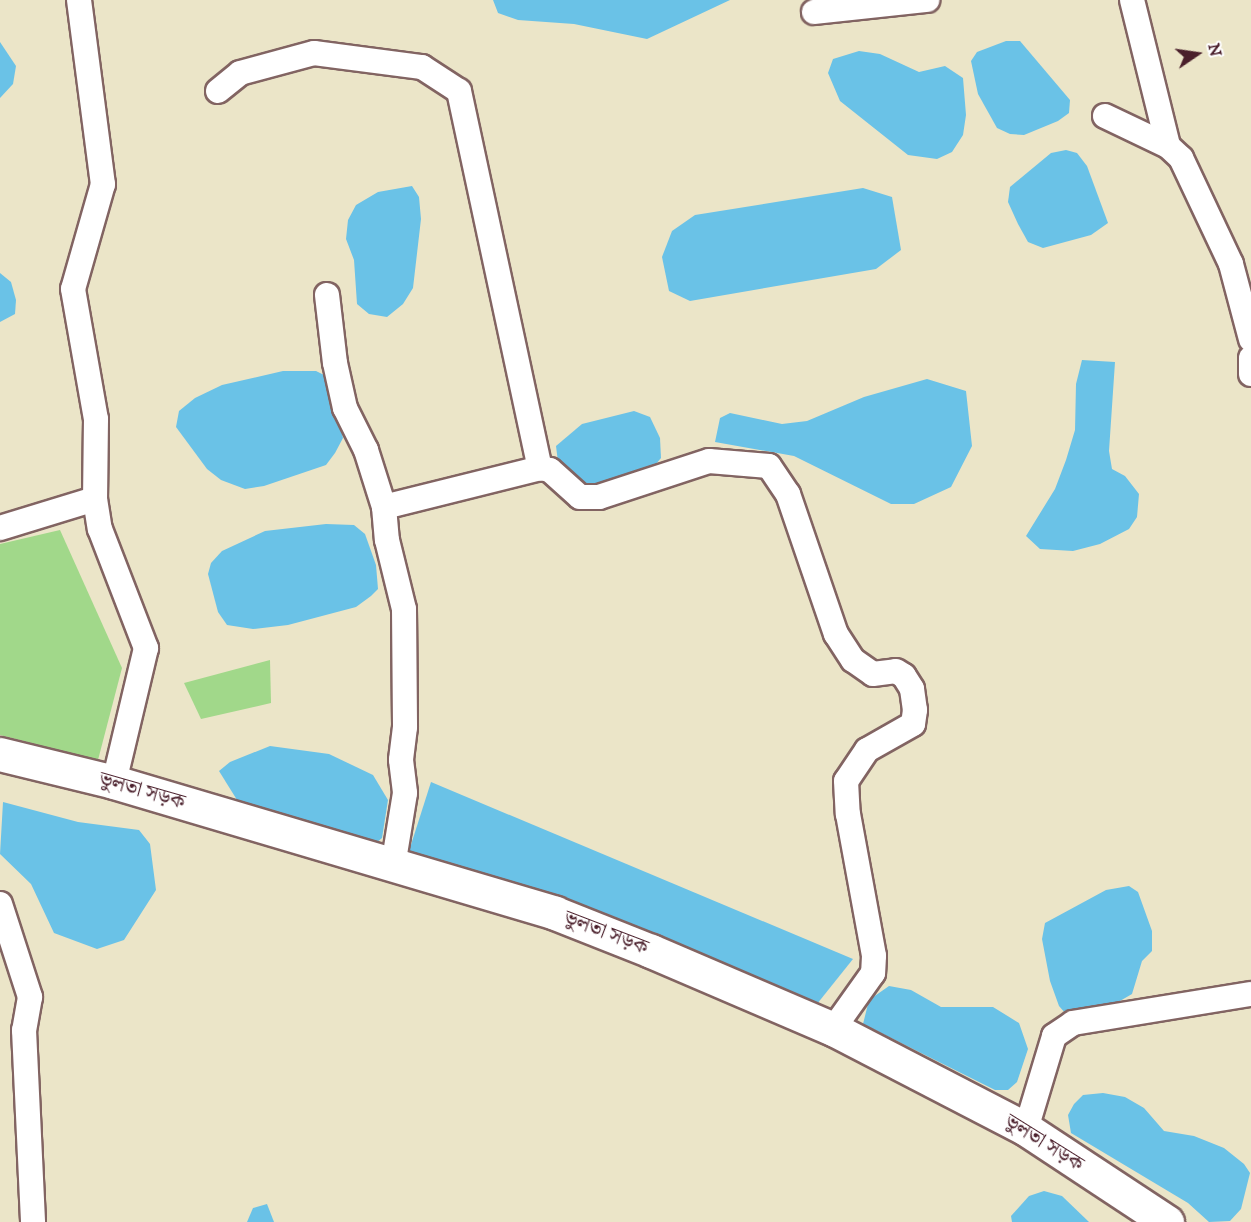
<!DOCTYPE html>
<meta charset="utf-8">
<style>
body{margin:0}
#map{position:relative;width:1251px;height:1222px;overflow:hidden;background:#ebe5c8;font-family:"IM FELL DW Pica","Noto Serif Bengali",serif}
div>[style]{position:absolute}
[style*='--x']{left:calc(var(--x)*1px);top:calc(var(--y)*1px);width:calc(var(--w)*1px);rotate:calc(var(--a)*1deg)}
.green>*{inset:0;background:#a1d88a}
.water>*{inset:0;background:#6ac2e7}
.roads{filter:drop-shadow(2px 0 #826462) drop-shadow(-2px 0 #826462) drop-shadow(0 2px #826462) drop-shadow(0 -2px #826462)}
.minor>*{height:24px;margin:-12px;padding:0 12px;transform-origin:12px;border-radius:12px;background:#fff}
.highway>*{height:33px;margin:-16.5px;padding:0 16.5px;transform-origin:16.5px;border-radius:16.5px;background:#fff}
span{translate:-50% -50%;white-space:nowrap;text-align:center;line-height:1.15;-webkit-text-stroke:4.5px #fff;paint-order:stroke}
.street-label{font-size:21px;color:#4a1f2b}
.north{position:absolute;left:1167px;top:24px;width:60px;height:60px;-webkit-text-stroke:4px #fff;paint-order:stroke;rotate:77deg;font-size:16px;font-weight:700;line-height:24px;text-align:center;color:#4a1f2b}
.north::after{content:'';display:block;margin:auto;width:21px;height:27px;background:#4a1f2b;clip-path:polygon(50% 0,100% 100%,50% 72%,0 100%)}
</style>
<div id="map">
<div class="green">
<div style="clip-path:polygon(60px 530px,122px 668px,98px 760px,0 735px,0 544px)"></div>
<div style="clip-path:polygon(270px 660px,271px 703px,201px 719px,184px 683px)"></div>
</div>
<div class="water">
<div style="clip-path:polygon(493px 0,730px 0,647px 39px,574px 24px,518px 20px,498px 13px)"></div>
<div style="clip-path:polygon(1006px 41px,1020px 41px,1070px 100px,1069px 113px,1058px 121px,1024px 135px,1010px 134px,997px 128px,978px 94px,971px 61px,977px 52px)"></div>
<div style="clip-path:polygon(0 42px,16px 66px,13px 84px,0 98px)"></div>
<div style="clip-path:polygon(859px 51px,880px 54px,919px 72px,945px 66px,963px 78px,966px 115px,963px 135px,952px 152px,937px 159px,908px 155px,840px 101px,828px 73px,833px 59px)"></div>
<div style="clip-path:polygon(1066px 150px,1077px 153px,1087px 166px,1108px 223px,1091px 235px,1043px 248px,1028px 242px,1018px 224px,1008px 202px,1010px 187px,1051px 153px)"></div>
<div style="clip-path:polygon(412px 186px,419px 197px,421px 219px,413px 288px,403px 304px,387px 317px,369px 314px,357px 304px,354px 260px,346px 239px,348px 220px,356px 205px,378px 192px)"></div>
<div style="clip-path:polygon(863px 188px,892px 197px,901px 250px,876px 269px,690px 301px,669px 291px,662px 257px,672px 231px,695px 215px)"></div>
<div style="clip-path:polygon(0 273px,11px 282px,16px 300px,15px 314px,0 322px)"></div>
<div style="clip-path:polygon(1082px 360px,1115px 362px,1109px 451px,1112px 469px,1125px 476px,1139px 494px,1137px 517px,1129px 529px,1100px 544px,1073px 551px,1040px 549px,1026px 536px,1055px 489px,1066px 460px,1075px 430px,1076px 384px)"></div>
<div style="clip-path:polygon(283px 371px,316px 371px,328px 377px,343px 438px,335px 453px,326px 465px,264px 486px,245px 489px,221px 480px,207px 469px,176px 427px,179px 411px,195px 398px,222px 385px)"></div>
<div style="clip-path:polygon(927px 379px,966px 391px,972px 446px,951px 487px,914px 504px,891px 504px,794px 456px,715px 442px,720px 418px,730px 413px,782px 424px,807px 421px,864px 397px)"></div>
<div style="clip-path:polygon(634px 411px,650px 417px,660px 438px,661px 458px,651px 470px,586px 489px,558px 462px,556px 446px,582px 424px)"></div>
<div style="clip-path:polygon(326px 524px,354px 525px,365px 534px,376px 565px,378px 589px,371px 596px,356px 607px,288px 625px,253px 629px,227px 625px,218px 612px,208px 574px,211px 563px,222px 551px,265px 531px)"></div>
<div style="clip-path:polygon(270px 746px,329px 754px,373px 775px,388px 800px,382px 838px,375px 844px,242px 808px,219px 771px,230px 762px)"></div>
<div style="clip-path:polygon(431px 782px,853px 959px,813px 1009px,409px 851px)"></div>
<div style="clip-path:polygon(3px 802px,78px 822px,139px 830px,150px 844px,156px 890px,124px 940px,97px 949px,54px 933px,31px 884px,0 854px)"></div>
<div style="clip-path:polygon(1129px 886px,1138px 892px,1152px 931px,1152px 951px,1142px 961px,1132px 994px,1106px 1009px,1066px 1014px,1059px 1006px,1050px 981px,1042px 939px,1045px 923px,1106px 890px)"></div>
<div style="clip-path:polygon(889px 986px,911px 990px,941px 1007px,993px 1007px,1019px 1023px,1028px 1049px,1017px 1082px,1008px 1090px,995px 1090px,863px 1024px,869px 1000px)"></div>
<div style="clip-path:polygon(1103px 1093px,1125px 1097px,1144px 1108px,1164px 1131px,1194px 1136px,1224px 1148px,1244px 1164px,1250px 1173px,1241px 1209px,1230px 1221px,1209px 1222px,1188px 1203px,1071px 1133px,1068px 1115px,1074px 1104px,1083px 1095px)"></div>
<div style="clip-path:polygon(1044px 1191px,1062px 1196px,1089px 1222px,1012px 1222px,1011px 1216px,1029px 1196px)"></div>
<div style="clip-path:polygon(267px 1204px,274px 1222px,247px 1222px,253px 1208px)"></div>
</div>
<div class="roads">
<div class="minor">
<div style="--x:79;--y:0;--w:186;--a:82.6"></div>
<div style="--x:103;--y:184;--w:109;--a:105.9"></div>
<div style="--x:73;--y:289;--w:132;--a:80"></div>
<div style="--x:96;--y:419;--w:80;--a:90.7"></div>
<div style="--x:95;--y:499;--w:30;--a:81"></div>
<div style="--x:100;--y:529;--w:128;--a:68.9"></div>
<div style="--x:146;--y:648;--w:138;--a:103.4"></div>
<div style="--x:1132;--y:0;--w:150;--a:76.1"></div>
<div style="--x:814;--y:12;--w:114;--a:-6.1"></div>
<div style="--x:218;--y:91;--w:28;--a:-39"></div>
<div style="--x:240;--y:73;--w:77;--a:-15.1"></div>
<div style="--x:314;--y:53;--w:109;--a:7.4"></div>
<div style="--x:422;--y:67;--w:44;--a:33"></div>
<div style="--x:459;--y:91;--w:386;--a:77.9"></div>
<div style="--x:1105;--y:116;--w:70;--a:25.5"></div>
<div style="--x:1168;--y:146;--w:18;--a:43"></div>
<div style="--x:1181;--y:158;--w:117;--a:64.7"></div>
<div style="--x:1231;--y:264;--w:78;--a:75.1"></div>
<div style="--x:327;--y:295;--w:68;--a:83.3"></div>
<div style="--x:335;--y:363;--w:46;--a:77.5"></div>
<div style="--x:345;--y:408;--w:47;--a:63.4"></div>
<div style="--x:366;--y:450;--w:60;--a:72.5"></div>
<div style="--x:384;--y:507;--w:33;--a:85"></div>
<div style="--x:387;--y:540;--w:71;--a:76.2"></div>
<div style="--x:404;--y:609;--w:118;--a:89.5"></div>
<div style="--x:405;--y:727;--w:33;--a:97"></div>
<div style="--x:401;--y:760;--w:33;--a:83"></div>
<div style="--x:405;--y:793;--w:74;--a:99.3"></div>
<div style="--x:1251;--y:358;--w:16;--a:90"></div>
<div style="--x:384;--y:507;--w:161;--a:-14"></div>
<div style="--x:540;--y:468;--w:10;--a:11"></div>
<div style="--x:550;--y:470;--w:40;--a:42"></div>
<div style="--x:580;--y:497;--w:19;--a:0"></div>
<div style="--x:599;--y:497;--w:116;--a:-18.1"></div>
<div style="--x:709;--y:461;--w:60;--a:4.8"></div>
<div style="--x:769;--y:466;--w:34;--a:56"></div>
<div style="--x:788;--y:494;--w:148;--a:71.1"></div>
<div style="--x:836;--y:634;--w:31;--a:57"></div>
<div style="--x:853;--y:660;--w:24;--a:35"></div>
<div style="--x:873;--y:674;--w:23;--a:-7"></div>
<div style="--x:896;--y:671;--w:9;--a:32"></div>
<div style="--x:904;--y:676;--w:15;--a:58"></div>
<div style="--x:912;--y:689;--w:21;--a:82"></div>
<div style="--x:915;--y:710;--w:14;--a:98"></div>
<div style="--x:913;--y:724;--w:53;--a:150.5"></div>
<div style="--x:867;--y:750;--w:37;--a:124"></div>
<div style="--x:846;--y:781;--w:33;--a:87"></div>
<div style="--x:848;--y:814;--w:144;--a:79.6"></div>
<div style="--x:874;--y:956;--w:17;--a:93"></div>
<div style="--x:873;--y:973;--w:69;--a:125.5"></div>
<div style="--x:0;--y:528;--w:99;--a:-17"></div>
<div style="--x:0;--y:904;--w:98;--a:72.1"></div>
<div style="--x:30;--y:997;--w:34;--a:100"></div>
<div style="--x:24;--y:1030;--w:192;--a:87.3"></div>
<div style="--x:1026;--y:1129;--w:97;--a:-73.2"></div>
<div style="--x:1054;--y:1036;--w:23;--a:-34"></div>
<div style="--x:1073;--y:1023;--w:180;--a:-9.3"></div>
</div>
<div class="highway">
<div style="--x:0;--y:754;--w:117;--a:13.8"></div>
<div style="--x:114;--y:782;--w:460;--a:16.5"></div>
<div style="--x:555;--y:913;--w:103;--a:21.6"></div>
<div style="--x:651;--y:951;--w:198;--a:23.2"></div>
<div style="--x:833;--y:1029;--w:217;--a:27.4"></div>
<div style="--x:1026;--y:1129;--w:169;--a:33.4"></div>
</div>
</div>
<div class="street-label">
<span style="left:142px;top:791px;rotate:16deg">ভুলতা সড়ক</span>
<span style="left:606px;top:933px;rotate:21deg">ভুলতা সড়ক</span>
<span style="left:1044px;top:1143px;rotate:32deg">ভুলতা সড়ক</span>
</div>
<div class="north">N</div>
</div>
